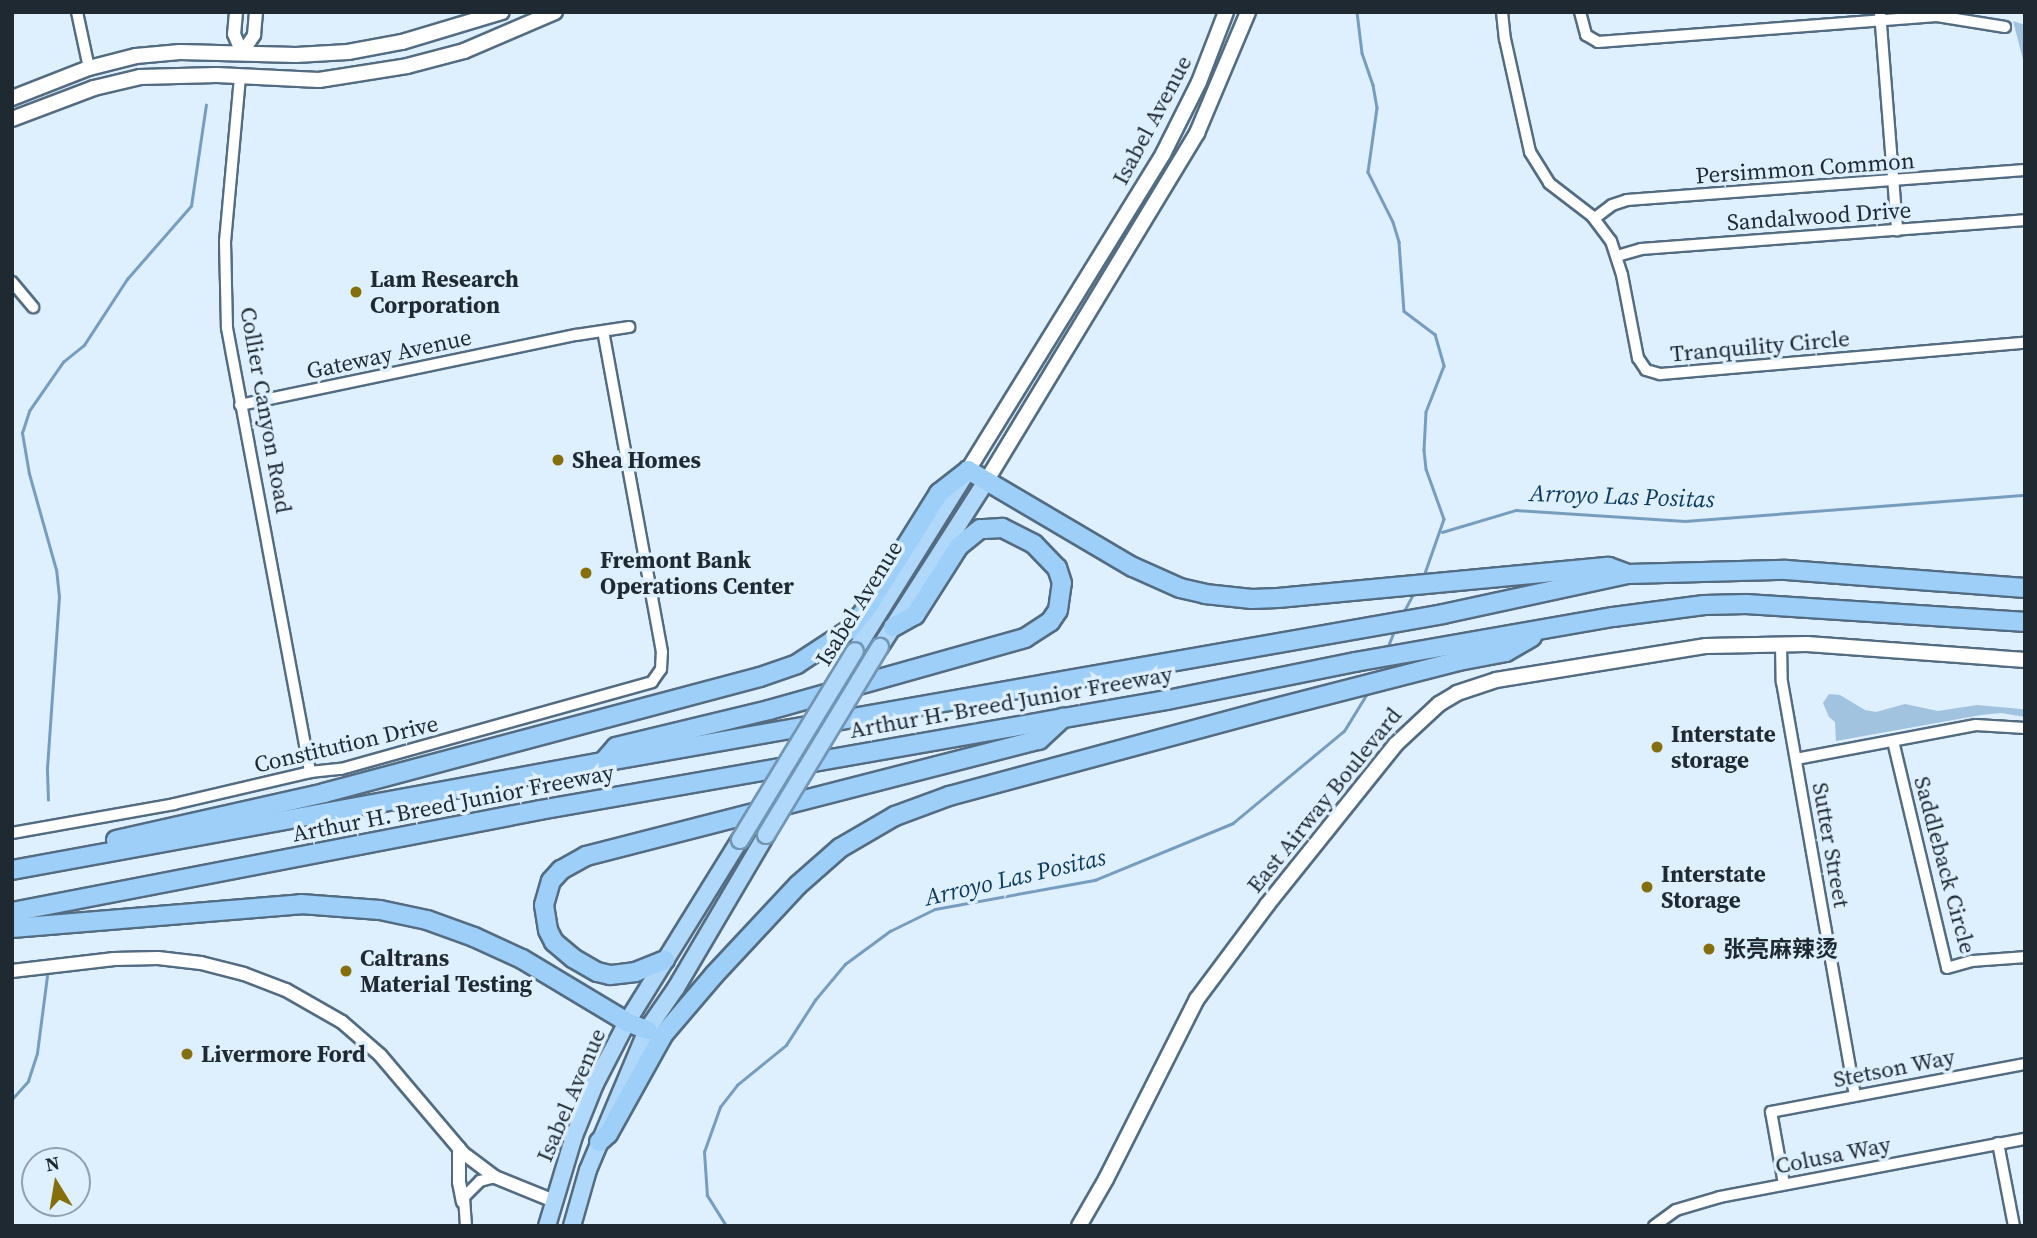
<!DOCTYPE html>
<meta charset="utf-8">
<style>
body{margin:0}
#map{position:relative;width:2037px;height:1238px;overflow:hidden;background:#deeffe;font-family:"Source Serif 4","Noto Sans SC",serif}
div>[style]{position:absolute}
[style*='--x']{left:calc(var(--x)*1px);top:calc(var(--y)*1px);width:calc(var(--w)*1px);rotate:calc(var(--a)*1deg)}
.green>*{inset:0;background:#a2c3df}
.stream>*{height:2.5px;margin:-1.25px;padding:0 1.25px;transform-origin:1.25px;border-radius:1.25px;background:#779dbe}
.roads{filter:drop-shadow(2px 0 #536c81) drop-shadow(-2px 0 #536c81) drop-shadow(0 2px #536c81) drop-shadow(0 -2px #536c81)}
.minor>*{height:10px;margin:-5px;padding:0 5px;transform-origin:5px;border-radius:5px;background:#fff}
.tertiary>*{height:12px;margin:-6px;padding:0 6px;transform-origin:6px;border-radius:6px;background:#fff}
.secondary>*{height:14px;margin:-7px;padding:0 7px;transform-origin:7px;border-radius:7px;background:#fff}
.trunk>*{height:16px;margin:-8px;padding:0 8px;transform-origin:8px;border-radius:8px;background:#b0d8fa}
.motorway>*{height:18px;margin:-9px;padding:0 9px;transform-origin:9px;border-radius:9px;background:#9dcff9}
.bridges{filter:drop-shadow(2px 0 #7195b3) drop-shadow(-2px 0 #7195b3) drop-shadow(0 2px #7195b3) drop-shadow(0 -2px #7195b3)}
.trunk-bridge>*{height:16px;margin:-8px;padding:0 8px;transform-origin:8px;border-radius:8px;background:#b0d8fa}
.dots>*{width:19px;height:19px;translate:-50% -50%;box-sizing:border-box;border:4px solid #deeffe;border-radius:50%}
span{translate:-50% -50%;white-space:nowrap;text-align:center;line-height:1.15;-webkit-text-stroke:7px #deeffe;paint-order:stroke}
.street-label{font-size:23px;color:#1f2932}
.poi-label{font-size:23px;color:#1f2932;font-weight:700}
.left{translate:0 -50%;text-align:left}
.water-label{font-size:24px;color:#0b3a5b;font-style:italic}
.frame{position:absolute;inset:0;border:14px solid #1f2932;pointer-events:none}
.north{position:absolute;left:21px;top:1147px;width:70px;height:70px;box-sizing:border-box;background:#deeffe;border:2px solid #92a0ac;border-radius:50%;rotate:349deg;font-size:19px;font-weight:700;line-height:28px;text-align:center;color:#1f2932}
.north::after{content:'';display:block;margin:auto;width:24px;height:32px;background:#856f0d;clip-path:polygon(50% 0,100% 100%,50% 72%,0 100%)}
</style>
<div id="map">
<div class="green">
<div style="clip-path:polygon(2013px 21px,2025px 25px,2025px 67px)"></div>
<div style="clip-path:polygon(1829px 694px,1840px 695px,1865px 710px,1876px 712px,1905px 704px,1938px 711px,1977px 705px,2021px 709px,2025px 710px,2025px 717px,2001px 713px,1981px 715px,1836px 741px,1835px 722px,1829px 717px,1823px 703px)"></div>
</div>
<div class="stream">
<div style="--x:1357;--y:12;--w:41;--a:83"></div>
<div style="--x:1362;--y:53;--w:34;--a:71"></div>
<div style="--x:1373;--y:85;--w:23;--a:80"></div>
<div style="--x:1377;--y:108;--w:65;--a:98"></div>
<div style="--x:1368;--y:172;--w:56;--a:63.4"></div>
<div style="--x:1393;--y:222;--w:21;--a:73"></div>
<div style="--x:1399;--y:242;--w:69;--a:85.9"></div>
<div style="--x:1404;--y:311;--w:39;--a:37"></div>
<div style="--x:1435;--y:334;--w:33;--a:74"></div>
<div style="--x:1444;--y:366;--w:49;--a:111.4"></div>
<div style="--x:1426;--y:412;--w:38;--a:93"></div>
<div style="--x:1424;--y:450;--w:19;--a:84"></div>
<div style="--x:1426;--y:469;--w:53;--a:70.2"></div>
<div style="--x:1444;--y:519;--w:60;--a:109.3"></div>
<div style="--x:1442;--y:532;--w:77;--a:-16.6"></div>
<div style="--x:1516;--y:510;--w:169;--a:3.7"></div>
<div style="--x:1685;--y:521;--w:341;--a:-4.4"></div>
<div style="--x:1403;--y:613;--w:21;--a:-62"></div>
<div style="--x:1386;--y:651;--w:22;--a:-68"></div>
<div style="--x:48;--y:800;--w:32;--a:-92"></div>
<div style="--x:47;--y:768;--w:171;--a:-86"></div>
<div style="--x:59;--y:597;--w:27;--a:-96"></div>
<div style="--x:56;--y:570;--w:100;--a:-105.7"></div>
<div style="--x:29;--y:474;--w:42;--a:-99.7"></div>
<div style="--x:22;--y:433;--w:23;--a:-72"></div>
<div style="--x:29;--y:411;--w:60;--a:-55.2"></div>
<div style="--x:63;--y:362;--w:27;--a:-39"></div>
<div style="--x:84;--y:345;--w:79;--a:-56.9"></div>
<div style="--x:127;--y:279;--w:97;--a:-48.8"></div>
<div style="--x:191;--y:206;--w:102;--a:-81.6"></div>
<div style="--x:12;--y:1099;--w:24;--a:-48"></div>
<div style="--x:28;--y:1081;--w:29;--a:-72"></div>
<div style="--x:37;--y:1053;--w:78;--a:-82.6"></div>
<div style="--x:726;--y:1226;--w:36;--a:-122"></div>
<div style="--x:707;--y:1196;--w:44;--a:-93.9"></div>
<div style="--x:704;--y:1152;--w:48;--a:-70.4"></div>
<div style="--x:720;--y:1107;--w:28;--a:-52"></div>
<div style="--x:737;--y:1085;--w:63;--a:-39.2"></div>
<div style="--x:786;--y:1045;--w:54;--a:-57.2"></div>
<div style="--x:815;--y:1000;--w:47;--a:-50.2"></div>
<div style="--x:845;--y:964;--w:56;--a:-36.3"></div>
<div style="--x:890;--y:931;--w:50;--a:-26.1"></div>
<div style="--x:935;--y:909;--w:163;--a:-10.3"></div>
<div style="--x:1095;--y:880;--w:149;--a:-22.4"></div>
<div style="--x:1233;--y:823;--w:144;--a:-39.7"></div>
<div style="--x:1344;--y:731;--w:46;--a:-58.4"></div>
</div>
<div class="roads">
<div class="minor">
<div style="--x:77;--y:12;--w:57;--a:77.9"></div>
<div style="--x:1502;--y:12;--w:27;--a:84"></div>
<div style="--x:1505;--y:39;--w:116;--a:77.5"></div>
<div style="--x:1530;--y:152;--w:36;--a:58"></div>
<div style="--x:1549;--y:183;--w:54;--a:37.5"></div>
<div style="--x:1592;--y:216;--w:31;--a:53"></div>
<div style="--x:1611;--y:241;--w:36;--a:72"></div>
<div style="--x:1622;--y:275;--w:85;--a:79.1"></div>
<div style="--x:1638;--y:358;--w:14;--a:56"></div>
<div style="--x:1646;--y:370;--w:15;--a:16"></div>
<div style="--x:1660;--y:374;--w:366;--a:-4.9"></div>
<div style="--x:1580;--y:12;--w:24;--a:75"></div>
<div style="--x:1586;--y:35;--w:14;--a:30"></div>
<div style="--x:1598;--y:42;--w:340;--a:-4.4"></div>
<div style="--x:1937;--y:16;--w:69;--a:9.2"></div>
<div style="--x:1880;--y:12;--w:219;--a:85.5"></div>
<div style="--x:240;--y:77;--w:165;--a:95.2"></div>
<div style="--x:225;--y:241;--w:87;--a:88.7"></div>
<div style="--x:227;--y:328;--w:452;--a:79.4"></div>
<div style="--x:1595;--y:218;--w:21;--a:-37"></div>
<div style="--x:1612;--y:205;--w:16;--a:-18"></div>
<div style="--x:1627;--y:200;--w:399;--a:-4.3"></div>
<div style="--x:1617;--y:256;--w:25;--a:-16"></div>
<div style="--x:1641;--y:249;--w:385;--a:-4.3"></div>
<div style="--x:12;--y:282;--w:33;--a:50"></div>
<div style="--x:240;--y:405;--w:343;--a:-11.8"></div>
<div style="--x:576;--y:335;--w:54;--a:-8.6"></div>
<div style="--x:1781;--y:643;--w:39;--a:89"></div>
<div style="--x:1782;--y:682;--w:419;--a:80"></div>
<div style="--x:1893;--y:741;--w:233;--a:76.6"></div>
<div style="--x:1947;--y:968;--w:26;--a:-16"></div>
<div style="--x:1972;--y:961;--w:53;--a:-4.3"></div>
<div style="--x:1796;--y:759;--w:183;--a:-10.7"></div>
<div style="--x:1976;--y:725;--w:49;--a:3.5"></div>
<div style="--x:12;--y:833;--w:165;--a:-10.1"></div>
<div style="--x:174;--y:804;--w:140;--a:-13.2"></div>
<div style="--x:310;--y:772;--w:31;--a:-6"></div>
<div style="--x:341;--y:769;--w:323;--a:-15.6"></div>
<div style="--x:652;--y:682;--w:16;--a:-55"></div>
<div style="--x:661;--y:669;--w:17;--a:-87"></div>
<div style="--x:662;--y:652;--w:326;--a:-100.4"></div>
<div style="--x:1998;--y:1143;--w:85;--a:79.1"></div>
<div style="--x:1784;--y:1184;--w:73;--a:-100.2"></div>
<div style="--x:1771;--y:1112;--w:258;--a:-10.7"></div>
<div style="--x:466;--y:1226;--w:29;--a:-94"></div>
<div style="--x:464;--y:1197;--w:23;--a:-45"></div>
<div style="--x:480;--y:1181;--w:16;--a:-15"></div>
<div style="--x:1654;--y:1226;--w:27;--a:-36"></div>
<div style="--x:1676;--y:1210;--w:46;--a:-16.5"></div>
<div style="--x:1720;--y:1197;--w:310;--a:-10.8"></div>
</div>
<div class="tertiary">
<div style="--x:236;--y:12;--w:22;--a:95"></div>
<div style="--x:234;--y:34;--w:21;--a:67"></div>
<div style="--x:242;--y:53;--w:22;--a:-56"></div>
<div style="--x:254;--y:35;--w:23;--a:-85"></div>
<div style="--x:12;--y:971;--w:103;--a:-6.7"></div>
<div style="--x:114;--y:959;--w:44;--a:-1.3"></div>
<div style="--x:158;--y:958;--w:43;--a:6.6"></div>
<div style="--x:201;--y:963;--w:44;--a:14.3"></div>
<div style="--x:244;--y:974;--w:45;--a:20.9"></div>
<div style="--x:286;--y:990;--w:64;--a:29.7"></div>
<div style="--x:342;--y:1022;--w:50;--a:41"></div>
<div style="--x:380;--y:1055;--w:128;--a:49.7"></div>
<div style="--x:463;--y:1153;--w:40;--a:37"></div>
<div style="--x:495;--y:1177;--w:64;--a:22.1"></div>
<div style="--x:459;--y:1148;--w:34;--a:90"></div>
<div style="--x:459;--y:1182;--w:20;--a:79"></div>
</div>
<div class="secondary">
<div style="--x:12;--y:98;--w:83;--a:-21.3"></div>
<div style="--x:89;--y:68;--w:49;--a:-14.3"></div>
<div style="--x:136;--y:56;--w:44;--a:-5.2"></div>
<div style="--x:180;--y:52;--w:116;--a:1.5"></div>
<div style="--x:296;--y:55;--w:52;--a:-3.3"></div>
<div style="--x:348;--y:52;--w:55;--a:-10.5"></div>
<div style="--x:402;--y:42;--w:104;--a:-16.7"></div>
<div style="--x:12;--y:119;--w:88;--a:-20.7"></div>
<div style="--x:94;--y:88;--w:47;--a:-13.4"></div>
<div style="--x:140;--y:77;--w:77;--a:-1.5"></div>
<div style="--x:217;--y:75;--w:102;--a:2.8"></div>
<div style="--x:319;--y:80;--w:89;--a:-9"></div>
<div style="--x:407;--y:66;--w:59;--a:-14.7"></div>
<div style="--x:464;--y:51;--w:99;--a:-23.2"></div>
<div style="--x:968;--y:470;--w:371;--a:-58.3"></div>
<div style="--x:1163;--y:154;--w:80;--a:-63.4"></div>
<div style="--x:1199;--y:82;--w:75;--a:-68.9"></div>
<div style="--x:987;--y:480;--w:406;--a:-58.8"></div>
<div style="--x:1197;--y:133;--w:131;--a:-67.1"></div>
<div style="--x:1079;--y:1226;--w:54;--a:-60.1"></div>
<div style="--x:1106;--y:1179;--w:202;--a:-63.2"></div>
<div style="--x:1197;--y:999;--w:117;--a:-53.3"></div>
<div style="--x:1267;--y:905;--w:205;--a:-51.3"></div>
<div style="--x:1395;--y:745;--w:60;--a:-43"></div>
<div style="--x:1439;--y:704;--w:21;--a:-31"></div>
<div style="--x:1457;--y:693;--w:41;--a:-18.4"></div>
<div style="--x:1496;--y:680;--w:213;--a:-9.2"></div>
<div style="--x:1706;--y:646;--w:101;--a:-1.1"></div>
<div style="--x:1807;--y:644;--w:219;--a:4.2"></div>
</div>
<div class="trunk">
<div style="--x:880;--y:647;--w:198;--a:-57.4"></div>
<div style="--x:855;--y:651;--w:208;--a:-58"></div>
<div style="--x:547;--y:1226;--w:94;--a:-73.3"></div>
<div style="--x:574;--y:1136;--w:56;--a:-68"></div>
<div style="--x:595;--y:1084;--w:70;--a:-62.7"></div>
<div style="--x:627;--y:1022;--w:214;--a:-58.2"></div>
<div style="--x:572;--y:1226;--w:58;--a:-74.1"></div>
<div style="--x:588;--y:1170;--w:152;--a:-67.1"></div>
<div style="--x:647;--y:1030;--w:51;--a:-55.4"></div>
<div style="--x:676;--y:988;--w:178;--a:-59.5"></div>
</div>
<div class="motorway">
<div style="--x:603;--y:762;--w:20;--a:-49"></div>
<div style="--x:616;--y:747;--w:157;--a:-13.6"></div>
<div style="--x:769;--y:710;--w:266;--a:-15.7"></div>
<div style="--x:1025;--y:638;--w:30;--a:-33"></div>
<div style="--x:1050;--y:622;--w:14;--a:-56"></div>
<div style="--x:1058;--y:610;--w:27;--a:-82"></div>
<div style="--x:1062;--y:583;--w:16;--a:-108"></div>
<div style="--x:1057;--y:568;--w:33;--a:-134"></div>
<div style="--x:1034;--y:544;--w:36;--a:-153"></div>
<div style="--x:1002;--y:528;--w:22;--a:177"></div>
<div style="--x:980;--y:529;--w:27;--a:141"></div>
<div style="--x:959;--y:546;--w:82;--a:122.5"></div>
<div style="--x:915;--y:615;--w:25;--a:151"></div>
<div style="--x:116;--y:840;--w:213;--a:-12.7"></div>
<div style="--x:324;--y:793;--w:451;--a:-14.9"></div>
<div style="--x:760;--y:677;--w:39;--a:-19"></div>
<div style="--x:797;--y:664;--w:62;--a:-33.2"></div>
<div style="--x:849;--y:630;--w:28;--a:-51"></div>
<div style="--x:867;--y:608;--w:136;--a:-57.9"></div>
<div style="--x:939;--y:493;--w:37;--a:-38"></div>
<div style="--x:968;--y:470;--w:191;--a:30.5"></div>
<div style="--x:1133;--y:567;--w:51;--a:24.1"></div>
<div style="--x:1180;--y:588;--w:26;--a:13"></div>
<div style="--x:1205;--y:594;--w:47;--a:6.1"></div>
<div style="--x:1252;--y:599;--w:26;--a:-2"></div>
<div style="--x:1278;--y:598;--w:332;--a:-5.4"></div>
<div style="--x:1609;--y:567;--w:20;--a:20"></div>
<div style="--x:12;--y:870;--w:601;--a:-10.36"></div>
<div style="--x:603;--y:762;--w:853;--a:-9.99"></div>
<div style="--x:1443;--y:614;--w:189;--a:-12.2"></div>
<div style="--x:1628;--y:574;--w:158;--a:-1.5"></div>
<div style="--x:1786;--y:570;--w:240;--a:4.3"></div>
<div style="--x:12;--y:912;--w:538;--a:-10.93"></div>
<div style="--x:540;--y:810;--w:637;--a:-9.95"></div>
<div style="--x:1167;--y:700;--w:192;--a:-11.4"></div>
<div style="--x:1355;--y:662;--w:262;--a:-9.9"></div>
<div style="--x:1613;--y:617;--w:92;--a:-7.5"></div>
<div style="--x:1704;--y:605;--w:43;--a:-1.3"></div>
<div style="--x:1747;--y:604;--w:279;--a:3.7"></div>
<div style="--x:12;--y:928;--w:290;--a:-4.7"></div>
<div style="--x:301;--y:904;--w:79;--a:4.3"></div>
<div style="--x:380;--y:910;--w:48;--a:12"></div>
<div style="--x:427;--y:920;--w:50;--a:19.9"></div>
<div style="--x:474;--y:937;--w:53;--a:24.6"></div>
<div style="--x:522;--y:959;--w:122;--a:31"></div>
<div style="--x:627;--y:1022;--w:22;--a:22"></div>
<div style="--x:665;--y:960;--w:31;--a:158"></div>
<div style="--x:636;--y:972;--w:26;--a:173"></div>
<div style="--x:610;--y:975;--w:13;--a:-167"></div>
<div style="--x:597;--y:972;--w:28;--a:-150"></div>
<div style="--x:573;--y:958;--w:25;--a:-140"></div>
<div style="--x:554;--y:942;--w:13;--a:-117"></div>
<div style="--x:548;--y:930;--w:25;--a:-99"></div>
<div style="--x:544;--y:905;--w:25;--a:-74"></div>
<div style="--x:551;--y:881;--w:15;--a:-48"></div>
<div style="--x:561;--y:870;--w:29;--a:-29"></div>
<div style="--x:586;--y:856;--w:468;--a:-14.4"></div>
<div style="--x:1039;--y:740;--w:33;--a:-43"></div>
<div style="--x:599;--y:1142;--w:12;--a:-42"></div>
<div style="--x:608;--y:1134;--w:113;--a:-60.9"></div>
<div style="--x:663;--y:1035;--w:79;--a:-49.6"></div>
<div style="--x:714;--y:975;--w:123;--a:-47"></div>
<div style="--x:798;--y:885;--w:56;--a:-41.4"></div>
<div style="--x:840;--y:848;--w:64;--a:-30.2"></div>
<div style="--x:895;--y:816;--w:58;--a:-20.3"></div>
<div style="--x:949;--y:796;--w:326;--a:-15.1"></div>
<div style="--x:1264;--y:711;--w:201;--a:-14.4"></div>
<div style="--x:1459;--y:661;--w:48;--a:-10.8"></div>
<div style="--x:1506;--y:652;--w:30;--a:-30"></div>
</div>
</div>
<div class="bridges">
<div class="trunk-bridge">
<div style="--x:766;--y:835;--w:220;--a:-58.8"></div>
<div style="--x:740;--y:840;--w:221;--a:-58.7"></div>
</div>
</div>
<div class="dots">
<div style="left:356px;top:292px;background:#856f0d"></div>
<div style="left:558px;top:460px;background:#856f0d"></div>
<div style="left:586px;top:573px;background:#856f0d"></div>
<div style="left:1657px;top:747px;background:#856f0d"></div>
<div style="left:1647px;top:887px;background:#856f0d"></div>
<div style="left:1709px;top:949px;background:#856f0d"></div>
<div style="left:346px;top:971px;background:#856f0d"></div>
<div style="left:187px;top:1054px;background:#856f0d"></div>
</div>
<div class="street-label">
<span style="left:1152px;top:120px;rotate:-62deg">Isabel Avenue</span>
<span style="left:1805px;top:168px;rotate:-4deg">Persimmon Common</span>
<span style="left:1819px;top:216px;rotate:-4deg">Sandalwood Drive</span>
<span style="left:1760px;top:346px;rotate:-5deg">Tranquility Circle</span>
<span style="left:389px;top:354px;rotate:-12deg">Gateway Avenue</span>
<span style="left:266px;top:410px;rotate:80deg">Collier Canyon Road</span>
<span style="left:859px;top:603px;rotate:-58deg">Isabel Avenue</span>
<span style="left:1011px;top:702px;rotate:-10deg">Arthur H. Breed Junior Freeway</span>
<span style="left:346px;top:744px;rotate:-13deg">Constitution Drive</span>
<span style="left:1324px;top:800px;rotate:-51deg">East Airway Boulevard</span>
<span style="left:453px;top:803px;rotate:-11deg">Arthur H. Breed Junior Freeway</span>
<span style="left:1831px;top:845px;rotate:80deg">Sutter Street</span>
<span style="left:1945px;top:865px;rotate:75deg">Saddleback Circle</span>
<span style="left:1894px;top:1068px;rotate:-11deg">Stetson Way</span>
<span style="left:571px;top:1095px;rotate:-67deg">Isabel Avenue</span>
<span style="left:1833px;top:1155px;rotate:-11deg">Colusa Way</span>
</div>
<div class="poi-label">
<span class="left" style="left:370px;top:292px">Lam Research<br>Corporation</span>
<span class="left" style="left:572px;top:460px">Shea Homes</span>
<span class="left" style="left:600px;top:573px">Fremont Bank<br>Operations Center</span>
<span class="left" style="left:1671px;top:747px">Interstate<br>storage</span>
<span class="left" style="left:1661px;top:887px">Interstate<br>Storage</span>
<span class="left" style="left:1723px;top:949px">张亮麻辣烫</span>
<span class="left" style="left:360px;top:971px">Caltrans<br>Material Testing</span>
<span class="left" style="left:201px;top:1054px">Livermore Ford</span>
</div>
<div class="water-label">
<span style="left:1622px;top:496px;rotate:2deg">Arroyo Las Positas</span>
<span style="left:1015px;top:877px;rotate:-13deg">Arroyo Las Positas</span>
</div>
<div class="frame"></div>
<div class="north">N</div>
</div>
